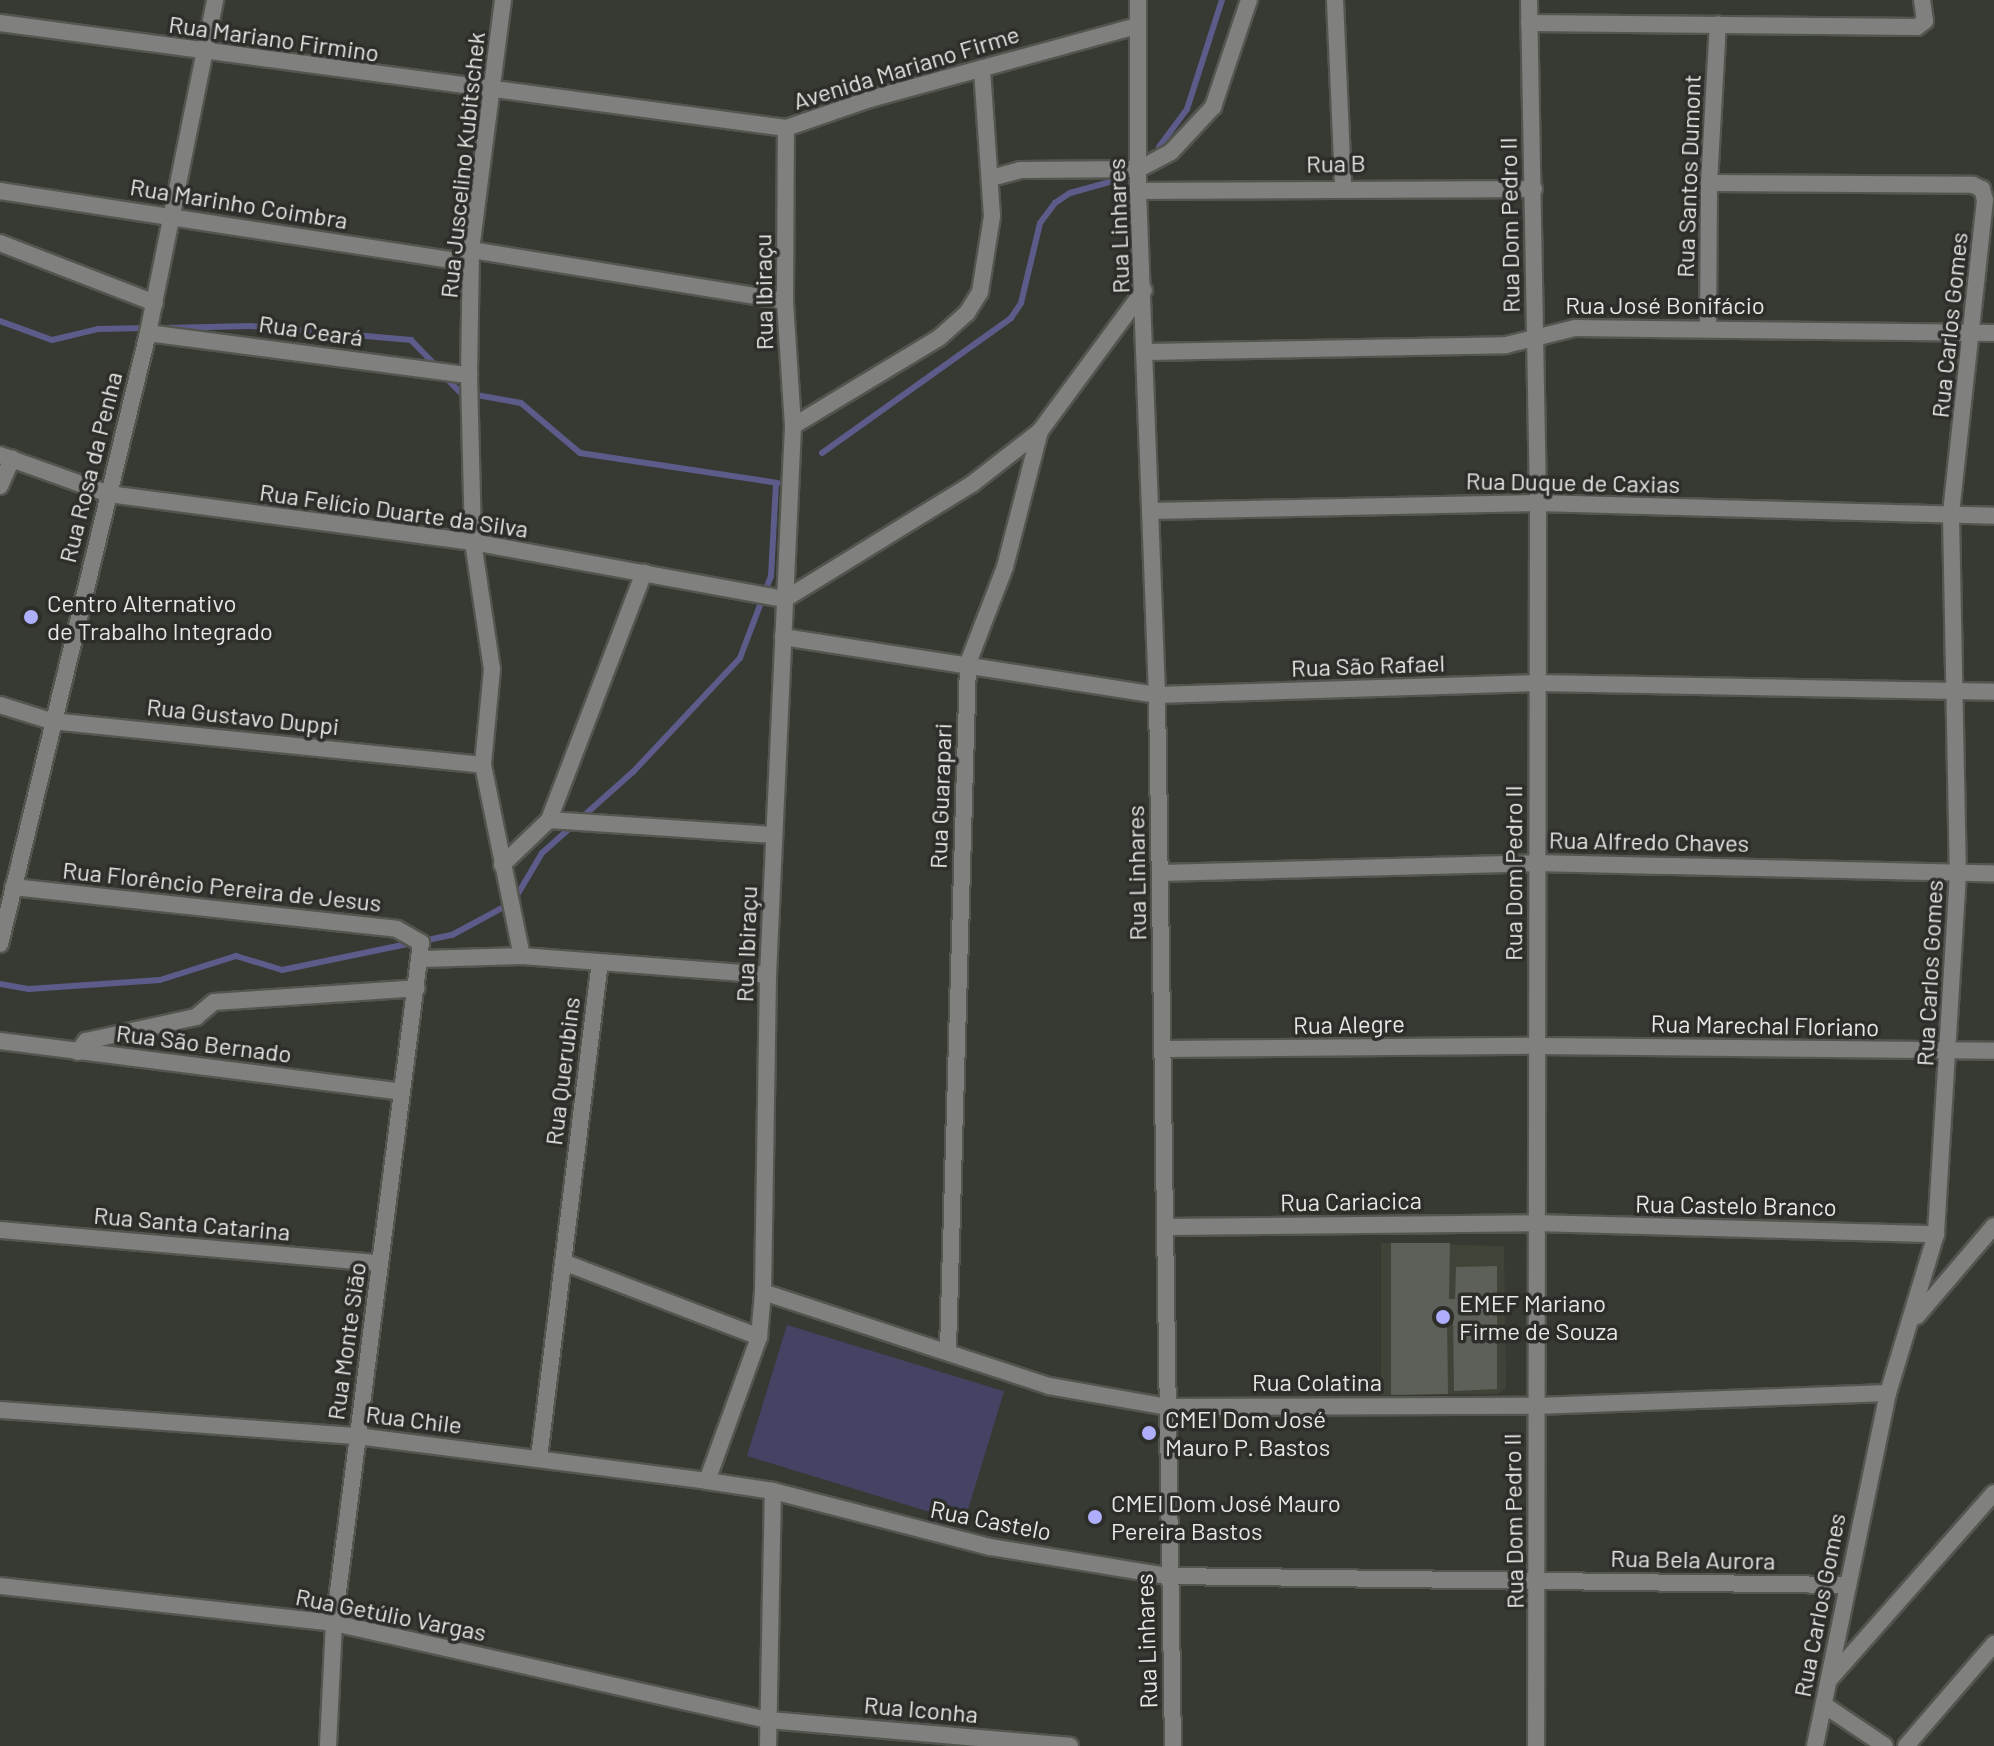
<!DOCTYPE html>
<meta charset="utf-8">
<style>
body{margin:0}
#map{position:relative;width:1994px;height:1746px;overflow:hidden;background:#373933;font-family:Barlow,sans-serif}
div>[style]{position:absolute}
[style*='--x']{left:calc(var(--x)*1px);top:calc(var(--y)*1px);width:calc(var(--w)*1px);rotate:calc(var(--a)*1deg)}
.built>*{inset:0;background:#404338}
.green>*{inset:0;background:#444364;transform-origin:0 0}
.stream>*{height:6px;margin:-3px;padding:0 3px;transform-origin:3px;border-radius:3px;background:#5c5b89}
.building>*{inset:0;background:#5d5f59}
.roads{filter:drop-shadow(2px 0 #53554f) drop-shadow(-2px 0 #53554f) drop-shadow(0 2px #53554f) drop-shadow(0 -2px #53554f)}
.minor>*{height:16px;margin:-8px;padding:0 8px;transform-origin:8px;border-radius:8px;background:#80817f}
.dots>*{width:22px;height:22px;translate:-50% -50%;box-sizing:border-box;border:4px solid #2d2e29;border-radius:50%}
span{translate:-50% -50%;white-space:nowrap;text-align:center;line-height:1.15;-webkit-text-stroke:7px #2d2e29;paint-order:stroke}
.street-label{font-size:24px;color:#e7e8e5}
.poi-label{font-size:24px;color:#e7e8e5}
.left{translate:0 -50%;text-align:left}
</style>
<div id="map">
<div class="built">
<div style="clip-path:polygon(1381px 1243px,1504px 1246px,1506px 1388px,1497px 1394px,1381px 1395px)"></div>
</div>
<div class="green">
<div style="left:787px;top:1325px;width:227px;height:137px;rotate:17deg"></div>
</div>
<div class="stream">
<div style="--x:1159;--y:147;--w:47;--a:-53.6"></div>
<div style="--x:1187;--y:109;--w:114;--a:-72.2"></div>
<div style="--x:0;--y:321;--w:55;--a:20.1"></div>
<div style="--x:52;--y:340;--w:47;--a:-13.4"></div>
<div style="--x:98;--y:329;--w:48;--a:-1.2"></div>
<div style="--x:165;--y:328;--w:86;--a:-1.3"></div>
<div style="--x:251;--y:326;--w:161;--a:5"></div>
<div style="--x:411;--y:340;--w:37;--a:46"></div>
<div style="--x:444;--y:376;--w:23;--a:45"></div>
<div style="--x:460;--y:392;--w:62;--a:10.2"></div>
<div style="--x:521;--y:403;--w:77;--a:40.3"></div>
<div style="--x:580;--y:453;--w:200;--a:8.6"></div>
<div style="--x:822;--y:453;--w:232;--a:-35.5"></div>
<div style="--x:1011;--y:318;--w:18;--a:-56"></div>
<div style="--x:1021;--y:303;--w:82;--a:-76.6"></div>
<div style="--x:1040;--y:223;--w:25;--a:-53"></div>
<div style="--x:1055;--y:203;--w:18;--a:-34"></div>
<div style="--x:1070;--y:193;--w:63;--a:-15.6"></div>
<div style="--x:423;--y:941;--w:30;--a:-12"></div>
<div style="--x:452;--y:935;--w:69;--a:-28.4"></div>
<div style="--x:513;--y:902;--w:57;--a:-59.4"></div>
<div style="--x:542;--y:853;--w:122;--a:-41.7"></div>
<div style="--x:633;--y:772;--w:156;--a:-46.8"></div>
<div style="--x:740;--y:658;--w:88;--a:-69.3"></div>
<div style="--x:771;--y:576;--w:93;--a:-86.9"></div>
<div style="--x:0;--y:984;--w:29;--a:10"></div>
<div style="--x:29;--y:989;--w:131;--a:-3.9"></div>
<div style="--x:160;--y:980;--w:80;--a:-17.5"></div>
<div style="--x:236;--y:956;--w:48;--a:16.9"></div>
<div style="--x:282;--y:970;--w:133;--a:-11.7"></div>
</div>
<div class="building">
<div style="clip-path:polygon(1391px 1243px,1450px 1243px,1449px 1299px,1455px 1299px,1456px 1267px,1497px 1266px,1497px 1389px,1454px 1391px,1453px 1316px,1447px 1316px,1448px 1394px,1391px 1395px)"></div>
</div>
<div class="roads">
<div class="minor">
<div style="--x:503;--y:0;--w:252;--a:97.3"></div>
<div style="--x:471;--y:250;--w:125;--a:90.9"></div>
<div style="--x:469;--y:375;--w:167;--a:88.6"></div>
<div style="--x:473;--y:542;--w:128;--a:81.5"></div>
<div style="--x:492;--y:669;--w:96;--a:95.4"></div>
<div style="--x:483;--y:765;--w:195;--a:78.5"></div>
<div style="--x:1138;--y:0;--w:191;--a:90"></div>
<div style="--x:1138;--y:191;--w:504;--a:87.84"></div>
<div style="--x:1157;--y:695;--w:1051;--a:89.13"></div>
<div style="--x:1335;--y:0;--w:186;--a:87.5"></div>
<div style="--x:1529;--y:0;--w:503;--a:88.97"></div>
<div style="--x:1538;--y:503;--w:1243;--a:90.09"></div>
<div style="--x:0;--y:23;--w:793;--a:7.61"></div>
<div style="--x:786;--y:128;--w:89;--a:-19"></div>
<div style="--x:870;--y:99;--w:277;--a:-15.3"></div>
<div style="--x:1529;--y:23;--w:388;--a:0.6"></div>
<div style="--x:1917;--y:27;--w:10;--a:-37"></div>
<div style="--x:1925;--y:21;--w:21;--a:-98"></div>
<div style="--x:991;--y:178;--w:30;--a:-15"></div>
<div style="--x:1020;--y:170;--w:119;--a:-0.5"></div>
<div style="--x:1139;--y:169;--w:36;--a:-28"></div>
<div style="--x:1171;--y:152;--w:62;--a:-47"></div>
<div style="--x:1213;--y:107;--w:113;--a:-71.4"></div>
<div style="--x:1709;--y:183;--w:264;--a:0.4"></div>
<div style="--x:1973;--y:185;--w:10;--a:24"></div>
<div style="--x:1982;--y:189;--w:11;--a:75"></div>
<div style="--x:1985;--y:200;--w:317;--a:96.2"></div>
<div style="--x:1951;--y:515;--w:358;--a:88.9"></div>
<div style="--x:1958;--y:873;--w:362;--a:93.5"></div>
<div style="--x:1936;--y:1234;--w:166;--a:106.8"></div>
<div style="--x:1888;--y:1393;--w:360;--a:101.7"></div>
<div style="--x:0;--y:191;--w:475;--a:8.7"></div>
<div style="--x:1138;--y:191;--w:396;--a:-0.3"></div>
<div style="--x:0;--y:243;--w:166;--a:21.2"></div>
<div style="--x:471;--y:250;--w:318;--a:9.2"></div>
<div style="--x:1708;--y:329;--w:146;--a:-89.6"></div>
<div style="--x:1709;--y:183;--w:159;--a:-86.8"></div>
<div style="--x:148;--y:333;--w:324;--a:7.5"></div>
<div style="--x:1148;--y:352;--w:358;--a:-1.1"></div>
<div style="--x:1506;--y:345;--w:71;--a:-13.8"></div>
<div style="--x:1575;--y:328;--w:419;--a:0.7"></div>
<div style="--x:793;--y:426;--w:170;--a:-31.1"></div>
<div style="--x:939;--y:338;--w:38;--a:-42"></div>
<div style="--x:967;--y:313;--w:25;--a:-58"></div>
<div style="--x:980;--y:292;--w:77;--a:-81"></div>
<div style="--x:992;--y:216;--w:148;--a:-93.9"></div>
<div style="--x:0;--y:455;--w:116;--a:19.7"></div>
<div style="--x:109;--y:494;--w:367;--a:7.5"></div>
<div style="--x:473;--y:542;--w:317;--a:10.4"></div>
<div style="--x:785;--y:599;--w:220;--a:-31.6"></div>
<div style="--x:972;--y:484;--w:86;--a:-37.9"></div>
<div style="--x:0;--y:486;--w:30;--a:-66"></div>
<div style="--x:1151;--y:511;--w:387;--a:-1.2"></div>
<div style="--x:1538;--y:503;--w:456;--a:1.6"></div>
<div style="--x:783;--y:637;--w:378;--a:8.8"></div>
<div style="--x:1157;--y:695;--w:381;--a:-1.8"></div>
<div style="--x:1538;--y:683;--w:456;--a:1.1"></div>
<div style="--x:0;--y:705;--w:53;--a:17.4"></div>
<div style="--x:51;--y:721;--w:434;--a:5.8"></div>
<div style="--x:549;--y:820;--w:265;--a:-69"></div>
<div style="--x:502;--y:865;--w:65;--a:-43.8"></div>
<div style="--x:549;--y:820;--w:225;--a:3.8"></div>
<div style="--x:1160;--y:873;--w:376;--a:-1.5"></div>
<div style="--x:1536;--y:863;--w:458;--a:1.3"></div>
<div style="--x:13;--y:887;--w:386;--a:6.2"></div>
<div style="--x:397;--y:929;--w:28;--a:30"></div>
<div style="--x:421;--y:943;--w:686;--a:97.29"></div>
<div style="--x:334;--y:1623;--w:123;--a:92.8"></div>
<div style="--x:0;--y:944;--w:629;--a:-76.38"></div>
<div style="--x:148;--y:333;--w:340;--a:-78.6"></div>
<div style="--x:422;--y:959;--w:100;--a:-1.7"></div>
<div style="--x:522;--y:956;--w:247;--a:4.4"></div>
<div style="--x:0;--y:1041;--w:405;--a:7.2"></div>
<div style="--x:1163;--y:1049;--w:373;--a:-0.5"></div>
<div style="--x:1536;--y:1046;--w:458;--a:0.6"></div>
<div style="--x:78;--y:1052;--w:14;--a:-54"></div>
<div style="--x:86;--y:1041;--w:113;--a:-12.3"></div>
<div style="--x:196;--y:1017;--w:23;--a:-40"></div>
<div style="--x:214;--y:1002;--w:203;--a:-3.9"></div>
<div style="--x:1167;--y:1227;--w:368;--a:-0.6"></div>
<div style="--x:1535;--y:1223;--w:401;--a:1.6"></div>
<div style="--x:0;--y:1230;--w:381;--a:5"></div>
<div style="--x:563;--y:1262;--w:210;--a:20.9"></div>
<div style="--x:763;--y:1292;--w:301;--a:18.2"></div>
<div style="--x:1049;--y:1386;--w:121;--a:10"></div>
<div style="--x:1168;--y:1407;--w:367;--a:-0.2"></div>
<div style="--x:1535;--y:1406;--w:353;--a:-2.1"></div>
<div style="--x:1917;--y:1316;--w:118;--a:-49.5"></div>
<div style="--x:948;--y:1349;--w:686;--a:-88.33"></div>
<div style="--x:968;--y:663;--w:103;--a:-68.9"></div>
<div style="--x:1005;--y:567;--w:140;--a:-75.6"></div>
<div style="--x:1040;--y:431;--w:175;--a:-53.6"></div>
<div style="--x:0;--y:1410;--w:358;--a:4.2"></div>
<div style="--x:357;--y:1436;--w:353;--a:7.3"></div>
<div style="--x:707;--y:1481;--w:67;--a:8.6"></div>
<div style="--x:773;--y:1491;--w:224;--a:14.5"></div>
<div style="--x:990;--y:1547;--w:180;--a:9.3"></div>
<div style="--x:1168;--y:1576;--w:677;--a:0.76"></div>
<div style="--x:539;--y:1458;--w:499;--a:-83"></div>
<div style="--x:707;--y:1481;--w:153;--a:-70.1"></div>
<div style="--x:759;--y:1337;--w:45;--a:-84.9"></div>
<div style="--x:763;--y:1292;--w:317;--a:-89.1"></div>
<div style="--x:768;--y:975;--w:550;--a:-87.39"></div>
<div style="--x:793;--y:426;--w:125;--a:-93.7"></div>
<div style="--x:785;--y:301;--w:173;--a:-89.7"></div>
<div style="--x:0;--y:1586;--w:336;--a:6.3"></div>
<div style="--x:334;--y:1623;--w:445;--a:12.6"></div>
<div style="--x:768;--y:1720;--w:303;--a:4.9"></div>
<div style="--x:1829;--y:1680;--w:249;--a:-48.6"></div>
<div style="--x:1824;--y:1705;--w:73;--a:33.9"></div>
<div style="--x:768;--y:1746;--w:255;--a:-88.9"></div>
<div style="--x:1906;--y:1746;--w:135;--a:-49.2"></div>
</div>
</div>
<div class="dots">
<div style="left:31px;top:617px;background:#afaefa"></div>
<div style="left:1443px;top:1317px;background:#afaefa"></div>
<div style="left:1149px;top:1433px;background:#afaefa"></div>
<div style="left:1095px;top:1517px;background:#afaefa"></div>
</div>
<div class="street-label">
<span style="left:274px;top:38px;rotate:8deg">Rua Mariano Firmino</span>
<span style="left:906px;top:67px;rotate:-17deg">Avenida Mariano Firme</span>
<span style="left:1336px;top:163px;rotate:-1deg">Rua B</span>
<span style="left:462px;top:165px;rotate:-84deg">Rua Juscelino Kubitschek</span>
<span style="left:1688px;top:176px;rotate:-88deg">Rua Santos Dumont</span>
<span style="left:239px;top:203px;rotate:9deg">Rua Marinho Coimbra</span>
<span style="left:1509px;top:225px;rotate:-91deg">Rua Dom Pedro II</span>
<span style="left:1118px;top:226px;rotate:-92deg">Rua Linhares</span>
<span style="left:763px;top:292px;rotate:-91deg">Rua Ibiraçu</span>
<span style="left:1665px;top:305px">Rua José Bonifácio</span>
<span style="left:1949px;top:325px;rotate:-84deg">Rua Carlos Gomes</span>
<span style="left:311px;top:330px;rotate:8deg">Rua Ceará</span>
<span style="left:90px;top:467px;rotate:-76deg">Rua Rosa da Penha</span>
<span style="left:1573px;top:482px;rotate:1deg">Rua Duque de Caxias</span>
<span style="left:394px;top:510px;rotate:8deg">Rua Felício Duarte da Silva</span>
<span style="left:1368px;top:665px;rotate:-2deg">Rua São Rafael</span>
<span style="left:243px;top:716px;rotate:6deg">Rua Gustavo Duppi</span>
<span style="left:940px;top:796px;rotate:-88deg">Rua Guarapari</span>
<span style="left:1649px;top:841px;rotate:1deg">Rua Alfredo Chaves</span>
<span style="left:1136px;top:873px;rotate:-91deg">Rua Linhares</span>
<span style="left:1513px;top:873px;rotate:-90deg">Rua Dom Pedro II</span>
<span style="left:222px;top:886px;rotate:6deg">Rua Florêncio Pereira de Jesus</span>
<span style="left:746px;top:944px;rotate:-88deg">Rua Ibiraçu</span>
<span style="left:1929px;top:973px;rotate:-87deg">Rua Carlos Gomes</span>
<span style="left:1349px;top:1024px;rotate:-1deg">Rua Alegre</span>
<span style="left:1765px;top:1025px;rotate:1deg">Rua Marechal Floriano</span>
<span style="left:204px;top:1043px;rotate:7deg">Rua São Bernado</span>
<span style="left:562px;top:1071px;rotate:-83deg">Rua Querubins</span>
<span style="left:1351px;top:1201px;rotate:-1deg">Rua Cariacica</span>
<span style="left:1736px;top:1205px;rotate:1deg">Rua Castelo Branco</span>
<span style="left:192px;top:1223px;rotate:5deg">Rua Santa Catarina</span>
<span style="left:346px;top:1341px;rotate:-82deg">Rua Monte Sião</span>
<span style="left:1317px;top:1382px">Rua Colatina</span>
<span style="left:414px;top:1419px;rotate:7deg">Rua Chile</span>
<span style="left:991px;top:1520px;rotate:11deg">Rua Castelo</span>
<span style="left:1513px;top:1521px;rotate:-91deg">Rua Dom Pedro II</span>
<span style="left:1693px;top:1559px;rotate:1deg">Rua Bela Aurora</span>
<span style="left:1819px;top:1605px;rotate:-79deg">Rua Carlos Gomes</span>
<span style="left:391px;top:1614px;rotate:11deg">Rua Getúlio Vargas</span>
<span style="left:1146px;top:1641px;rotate:-92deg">Rua Linhares</span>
<span style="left:921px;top:1709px;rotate:5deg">Rua Iconha</span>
</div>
<div class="poi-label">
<span class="left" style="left:47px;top:617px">Centro Alternativo<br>de Trabalho Integrado</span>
<span class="left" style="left:1459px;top:1317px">EMEF Mariano<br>Firme de Souza</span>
<span class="left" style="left:1165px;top:1433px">CMEI Dom José<br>Mauro P. Bastos</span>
<span class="left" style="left:1111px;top:1517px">CMEI Dom José Mauro<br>Pereira Bastos</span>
</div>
</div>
